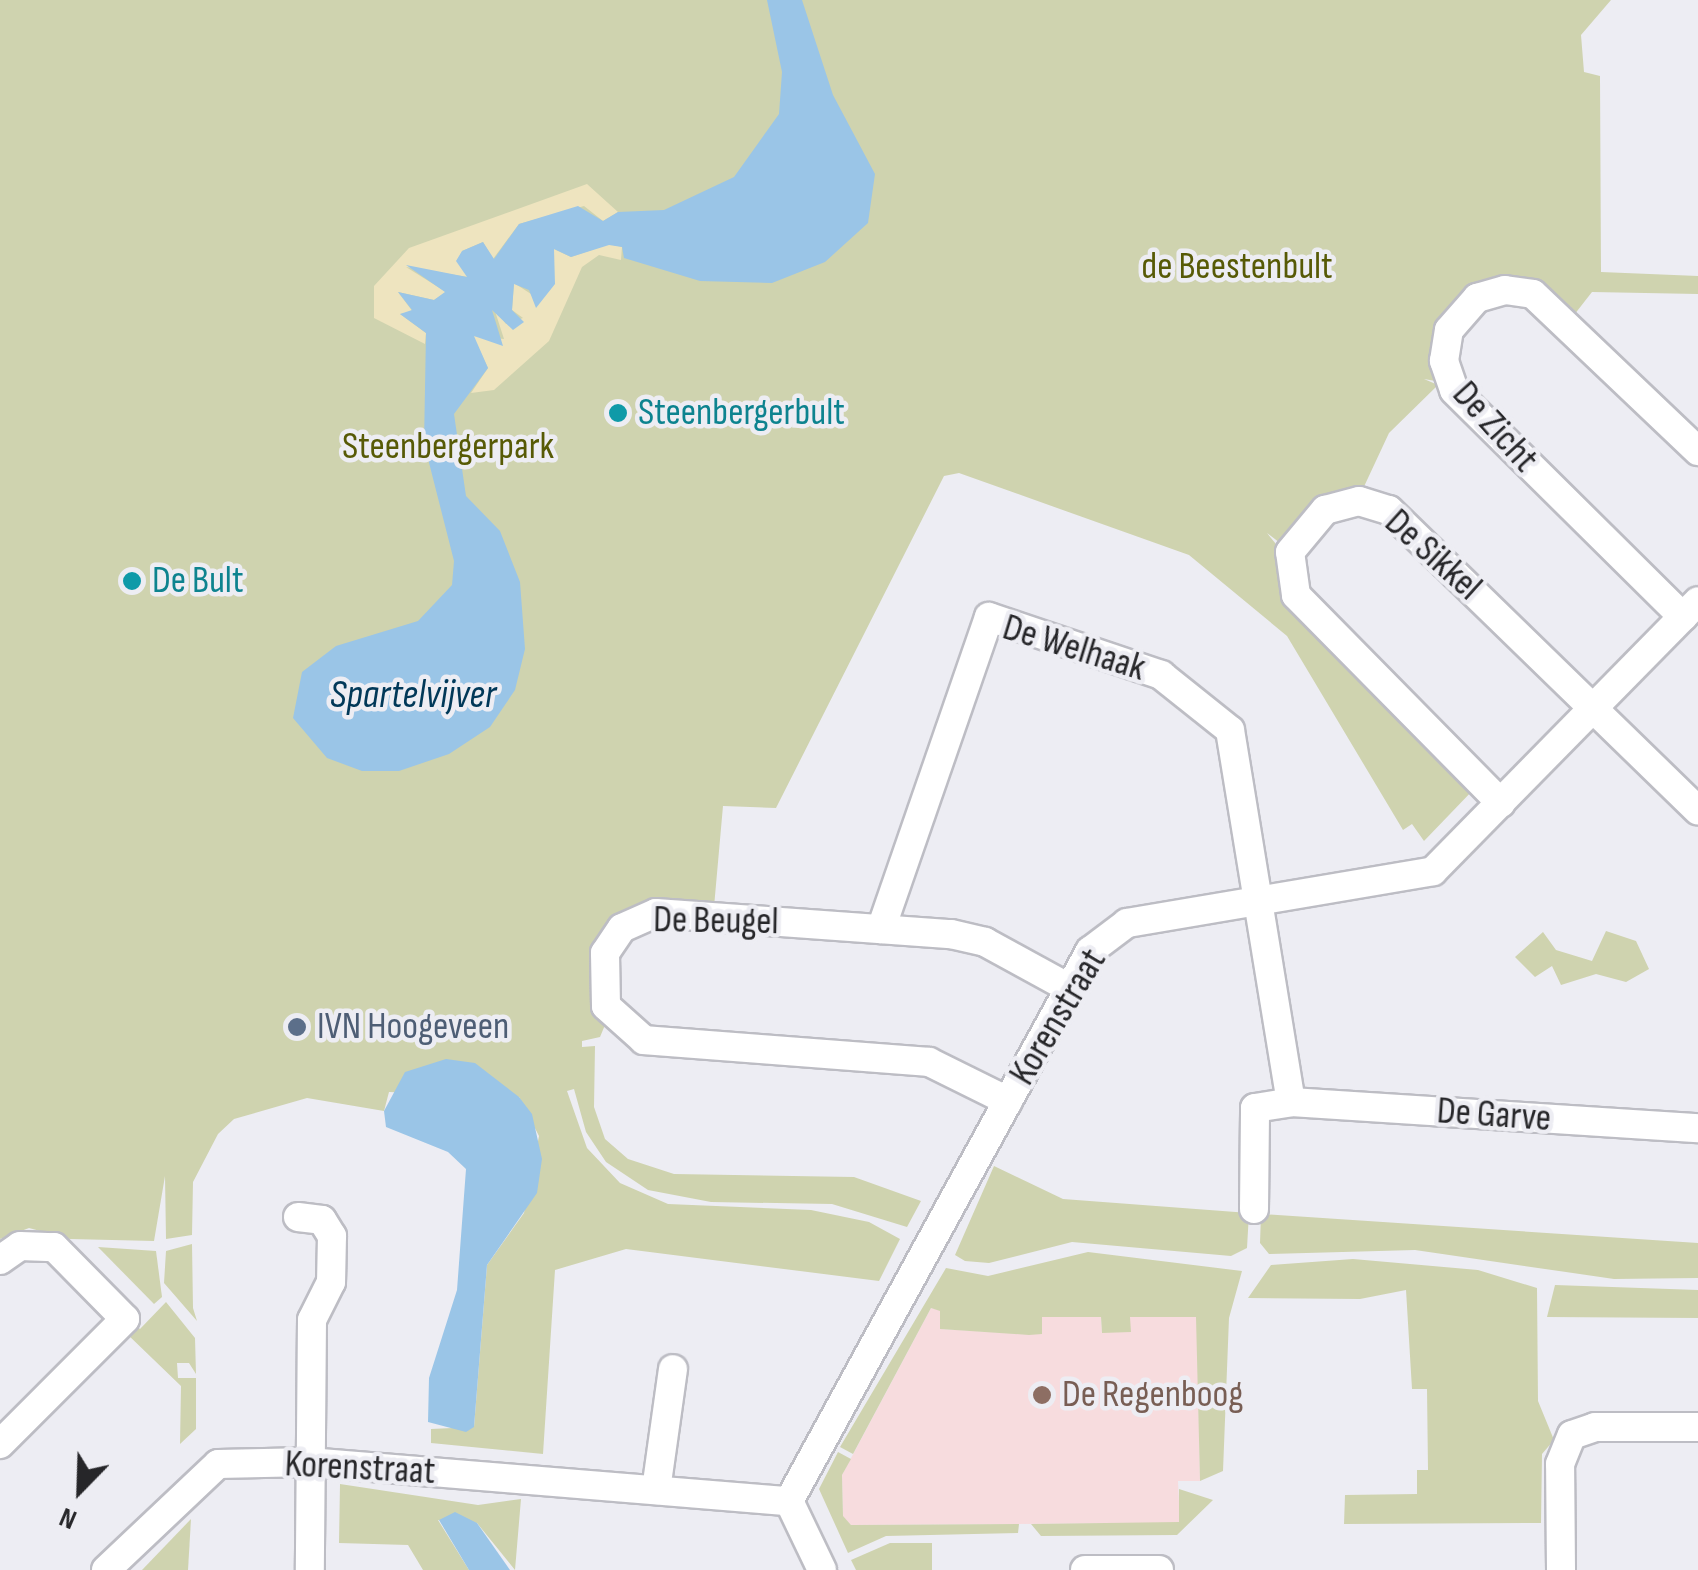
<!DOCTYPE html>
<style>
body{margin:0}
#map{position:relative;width:1698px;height:1570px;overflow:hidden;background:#ededf3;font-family:"Sofia Sans Condensed",sans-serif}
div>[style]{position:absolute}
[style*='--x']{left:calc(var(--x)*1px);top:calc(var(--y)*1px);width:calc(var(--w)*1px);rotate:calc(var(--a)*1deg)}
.education>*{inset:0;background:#f7dcde}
.green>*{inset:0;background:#cfd3af}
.sand>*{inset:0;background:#eee4bf}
.water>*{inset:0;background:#9ac5e7}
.roads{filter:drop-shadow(2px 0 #bdbdc4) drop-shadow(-2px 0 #bdbdc4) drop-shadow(0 2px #bdbdc4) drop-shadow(0 -2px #bdbdc4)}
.street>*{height:28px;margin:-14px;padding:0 14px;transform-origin:14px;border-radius:14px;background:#fff}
.dots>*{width:28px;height:28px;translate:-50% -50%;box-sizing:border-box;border:5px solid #ededf3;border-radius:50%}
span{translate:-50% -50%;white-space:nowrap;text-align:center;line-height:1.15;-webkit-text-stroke:9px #ededf3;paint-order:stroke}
.park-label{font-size:38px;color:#575a06}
.culture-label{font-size:38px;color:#0d838f}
.left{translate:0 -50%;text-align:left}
.street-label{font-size:38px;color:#262629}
.service-label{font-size:38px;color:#4e5e75}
.education-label{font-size:38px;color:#785e54}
.water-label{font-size:40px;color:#013858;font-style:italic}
.north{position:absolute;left:30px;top:1440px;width:100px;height:100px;-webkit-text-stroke:8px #ededf3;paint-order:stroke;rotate:203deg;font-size:28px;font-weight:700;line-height:40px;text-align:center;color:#262629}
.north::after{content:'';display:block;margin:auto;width:35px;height:45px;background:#262629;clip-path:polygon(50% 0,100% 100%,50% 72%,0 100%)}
</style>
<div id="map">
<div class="education">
<div style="clip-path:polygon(931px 1308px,940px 1310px,941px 1329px,1029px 1334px,1042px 1317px,1101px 1317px,1102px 1333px,1130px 1317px,1197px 1317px,1200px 1481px,1178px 1481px,1180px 1523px,851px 1525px,843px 1517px,842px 1475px)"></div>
</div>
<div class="green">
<div style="clip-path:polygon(0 0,1611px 0,1581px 35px,1584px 72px,1600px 76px,1601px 272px,1698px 276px,1698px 294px,1592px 292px,1574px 315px,1474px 291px,1441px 382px,1424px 379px,1438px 385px,1389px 433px,1361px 493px,1284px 546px,1267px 533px,1475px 788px,1424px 841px,1412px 824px,1403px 830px,1287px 636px,1189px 555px,959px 473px,944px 476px,776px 808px,723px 806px,714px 907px,648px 901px,592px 958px,591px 992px,605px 1025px,600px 1037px,582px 1041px,582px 1047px,595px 1046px,594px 1107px,605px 1139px,628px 1159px,674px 1174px,854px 1177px,921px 1201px,907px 1227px,832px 1204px,711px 1202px,648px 1190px,606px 1162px,586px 1132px,574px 1089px,567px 1091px,587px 1148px,620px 1183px,668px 1204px,811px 1210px,869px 1222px,900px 1239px,879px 1281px,626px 1249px,555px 1270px,543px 1454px,431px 1443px,431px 1429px,474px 1427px,487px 1265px,524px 1213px,539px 1136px,519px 1097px,389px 1092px,384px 1111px,307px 1098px,234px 1119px,218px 1134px,193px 1182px,192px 1235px,166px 1239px,165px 1176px,154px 1241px,70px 1239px,29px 1228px,0 1239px)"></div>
<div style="clip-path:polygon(1606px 931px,1636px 941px,1649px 969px,1626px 982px,1596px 974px,1561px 985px,1552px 966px,1535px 977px,1515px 957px,1543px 932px,1556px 950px,1592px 961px)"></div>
<div style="clip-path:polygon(994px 1166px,1063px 1199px,1249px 1213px,1247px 1248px,1231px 1256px,1072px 1242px,989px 1263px,965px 1261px,955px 1255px)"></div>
<div style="clip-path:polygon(1261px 1214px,1698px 1243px,1698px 1278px,1614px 1279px,1415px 1250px,1269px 1254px,1260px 1243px)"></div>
<div style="clip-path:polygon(192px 1244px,193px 1308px,197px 1321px,164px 1283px,166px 1251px)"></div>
<div style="clip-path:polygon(98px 1247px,156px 1251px,162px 1297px,154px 1304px)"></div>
<div style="clip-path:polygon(1088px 1252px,1242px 1271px,1229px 1318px,1223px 1471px,1200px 1481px,1196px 1317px,1130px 1317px,1131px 1332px,1102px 1333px,1101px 1317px,1042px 1317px,1042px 1334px,1029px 1335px,940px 1329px,940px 1311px,931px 1308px,853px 1454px,840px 1447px,946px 1268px,988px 1276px)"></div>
<div style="clip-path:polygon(1353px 1259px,1478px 1270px,1537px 1288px,1538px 1401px,1554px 1440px,1542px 1454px,1541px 1523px,1344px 1524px,1345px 1495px,1417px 1494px,1417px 1470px,1428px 1470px,1427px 1389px,1412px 1389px,1406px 1290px,1360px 1299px,1248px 1298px,1271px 1265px)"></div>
<div style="clip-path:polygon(1555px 1285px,1698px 1290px,1698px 1318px,1547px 1317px)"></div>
<div style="clip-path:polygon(166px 1302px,195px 1338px,196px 1374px,189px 1363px,177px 1363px,178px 1378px,196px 1378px,196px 1429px,180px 1444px,181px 1386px,125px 1332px,134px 1323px,140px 1329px)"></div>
<div style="clip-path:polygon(838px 1452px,851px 1459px,842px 1475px,843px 1516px,851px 1525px,1019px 1524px,1018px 1533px,886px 1536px,848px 1553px,819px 1489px)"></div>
<div style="clip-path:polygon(340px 1484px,478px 1505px,521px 1499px,515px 1570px,477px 1523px,438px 1520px,469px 1570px,423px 1570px,408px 1545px,339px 1543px)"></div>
<div style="clip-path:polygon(1179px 1489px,1213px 1500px,1177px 1535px,1041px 1536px,1031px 1524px,1179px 1522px)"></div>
<div style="clip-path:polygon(191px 1519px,188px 1570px,142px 1570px)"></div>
<div style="clip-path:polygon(890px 1543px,932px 1543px,932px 1570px,856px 1570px,851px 1560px)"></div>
</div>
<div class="sand">
<div style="clip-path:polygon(587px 184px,618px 212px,603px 221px,584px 206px,519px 224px,493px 259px,483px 242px,462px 251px,468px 277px,406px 267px,446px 292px,434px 300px,398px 292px,413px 312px,400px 314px,426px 333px,425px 344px,374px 318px,374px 286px,409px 248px)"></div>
<div style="clip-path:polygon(609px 244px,622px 247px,621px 260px,599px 255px,582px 267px,549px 341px,494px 390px,471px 393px,488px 368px,473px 336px,504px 339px,494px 308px,506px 324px,523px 318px,512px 310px,514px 283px,531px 294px,554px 279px,554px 249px,571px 257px)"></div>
</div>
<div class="water">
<div style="clip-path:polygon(767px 0,802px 0,833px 95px,875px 174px,868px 223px,825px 262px,772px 283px,700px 281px,624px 258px,622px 247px,609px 245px,571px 257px,554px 249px,555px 284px,536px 308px,529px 290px,514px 284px,512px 310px,524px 322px,513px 330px,492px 310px,503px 346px,474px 336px,488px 368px,454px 414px,466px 496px,500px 531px,520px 582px,525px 649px,515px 690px,490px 727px,449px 754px,399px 771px,362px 771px,327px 758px,293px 718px,302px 672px,336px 646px,418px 621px,452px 585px,454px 561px,424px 443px,426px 333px,400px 314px,412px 310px,398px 292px,434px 300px,445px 292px,406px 265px,467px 277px,456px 261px,462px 251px,483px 242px,494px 259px,519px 224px,578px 206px,603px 221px,618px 212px,664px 210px,734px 177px,779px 114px,782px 72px)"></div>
<div style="clip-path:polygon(446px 1059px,475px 1063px,519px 1097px,532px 1114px,542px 1159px,537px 1193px,487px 1265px,474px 1427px,466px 1432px,428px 1422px,429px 1378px,457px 1290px,466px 1169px,448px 1152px,386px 1127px,384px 1111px,405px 1072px)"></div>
<div style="clip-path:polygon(455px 1512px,477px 1523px,510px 1570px,469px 1570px,439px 1520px)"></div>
</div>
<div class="roads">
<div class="street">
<div style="--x:1683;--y:617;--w:322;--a:-135.3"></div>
<div style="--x:1454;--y:390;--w:31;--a:-109"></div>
<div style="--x:1444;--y:361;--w:31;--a:-81"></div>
<div style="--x:1449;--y:330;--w:43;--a:-48.8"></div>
<div style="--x:1477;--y:298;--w:29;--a:-16"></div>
<div style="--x:1505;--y:290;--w:28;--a:8"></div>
<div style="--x:1533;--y:294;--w:228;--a:43.6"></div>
<div style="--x:1501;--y:803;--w:292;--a:-134.6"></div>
<div style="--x:1296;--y:595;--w:43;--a:-97.9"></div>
<div style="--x:1290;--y:552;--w:55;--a:-50.2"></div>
<div style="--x:1325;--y:510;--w:35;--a:-15"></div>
<div style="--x:1359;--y:501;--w:31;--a:17"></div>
<div style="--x:1389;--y:510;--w:431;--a:44.2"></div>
<div style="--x:881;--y:929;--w:330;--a:-70.9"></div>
<div style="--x:989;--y:617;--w:182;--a:18.6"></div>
<div style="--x:1161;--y:675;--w:88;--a:38.6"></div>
<div style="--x:1230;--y:730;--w:377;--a:80.7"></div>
<div style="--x:1291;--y:1102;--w:408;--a:3.7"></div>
<div style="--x:1008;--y:1101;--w:88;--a:-153.7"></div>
<div style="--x:929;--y:1062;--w:286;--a:-175.6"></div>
<div style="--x:644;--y:1040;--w:51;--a:-138.2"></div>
<div style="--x:606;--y:1006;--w:53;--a:-91.1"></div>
<div style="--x:605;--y:953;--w:30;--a:-56"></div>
<div style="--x:622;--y:928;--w:37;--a:-24"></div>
<div style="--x:656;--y:913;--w:296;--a:4.1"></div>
<div style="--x:951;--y:934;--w:35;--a:13"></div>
<div style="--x:985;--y:942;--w:96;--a:28.7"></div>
<div style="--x:1254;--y:1209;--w:101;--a:-89.4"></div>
<div style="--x:1255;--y:1108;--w:36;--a:-9"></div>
<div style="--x:298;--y:1217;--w:24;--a:7"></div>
<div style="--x:322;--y:1220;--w:19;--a:58"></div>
<div style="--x:332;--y:1236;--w:46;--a:91.2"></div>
<div style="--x:331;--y:1282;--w:42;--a:116.6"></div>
<div style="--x:312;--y:1320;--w:250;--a:90.5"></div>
<div style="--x:0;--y:1260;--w:24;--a:-35"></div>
<div style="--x:20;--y:1246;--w:34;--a:2"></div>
<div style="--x:54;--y:1247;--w:101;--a:45.4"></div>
<div style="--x:125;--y:1319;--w:177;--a:135"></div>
<div style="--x:656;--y:1490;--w:122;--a:-82"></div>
<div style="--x:789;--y:1501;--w:76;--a:64.4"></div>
<div style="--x:106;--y:1570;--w:154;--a:-43.4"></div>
<div style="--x:218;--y:1464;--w:92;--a:-1.2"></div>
<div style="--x:310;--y:1462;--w:481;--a:4.7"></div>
<div style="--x:789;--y:1501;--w:627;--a:-61.31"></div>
<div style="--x:1090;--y:951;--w:46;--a:-37.1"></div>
<div style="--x:1127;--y:923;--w:310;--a:-9.6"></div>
<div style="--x:1433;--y:871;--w:378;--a:-45.5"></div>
<div style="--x:1085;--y:1570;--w:74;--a:0"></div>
<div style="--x:1561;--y:1570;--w:106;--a:-90.5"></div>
<div style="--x:1560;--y:1464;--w:31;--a:-68"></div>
<div style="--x:1572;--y:1435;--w:24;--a:-19"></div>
<div style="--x:1595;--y:1427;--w:103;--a:0"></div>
</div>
</div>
<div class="dots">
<div style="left:618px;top:413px;background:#0f9aa8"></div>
<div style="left:132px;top:581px;background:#0f9aa8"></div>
<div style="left:297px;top:1027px;background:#5c6f8a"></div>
<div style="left:1042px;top:1395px;background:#8d6e63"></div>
</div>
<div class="park-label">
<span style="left:1237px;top:267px">de Beestenbult</span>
<span style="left:448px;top:447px">Steenbergerpark</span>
</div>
<div class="culture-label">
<span class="left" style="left:638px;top:413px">Steenbergerbult</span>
<span class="left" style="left:152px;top:581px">De Bult</span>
</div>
<div class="street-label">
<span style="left:1495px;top:427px;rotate:48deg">De Zicht</span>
<span style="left:1433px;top:555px;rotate:42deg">De Sikkel</span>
<span style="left:1074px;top:648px;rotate:17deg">De Welhaak</span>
<span style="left:716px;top:921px;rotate:1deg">De Beugel</span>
<span style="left:1058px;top:1017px;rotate:-59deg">Korenstraat</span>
<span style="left:1494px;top:1115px;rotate:4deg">De Garve</span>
<span style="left:360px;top:1468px;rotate:3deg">Korenstraat</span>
</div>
<div class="service-label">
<span class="left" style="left:317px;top:1027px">IVN Hoogeveen</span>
</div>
<div class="education-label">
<span class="left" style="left:1062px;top:1395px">De Regenboog</span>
</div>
<div class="water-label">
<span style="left:413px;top:695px">Spartelvijver</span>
</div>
<div class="north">N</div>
</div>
